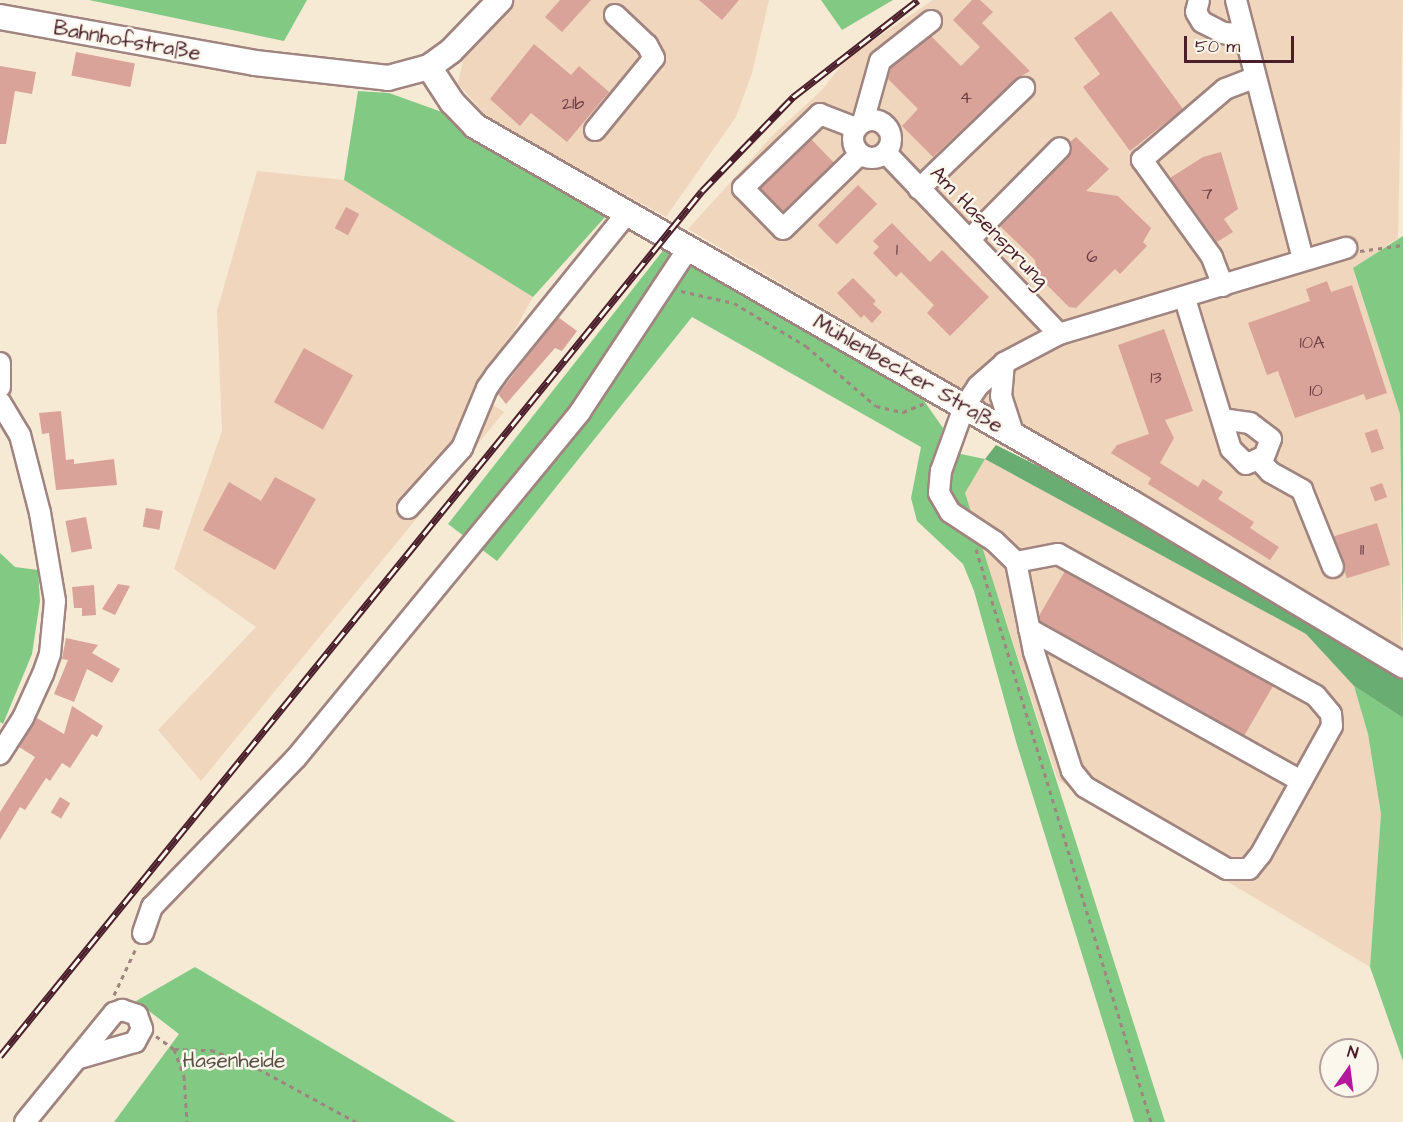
<!DOCTYPE html>
<meta charset="utf-8">
<style>
body{margin:0}
#map{position:relative;width:1403px;height:1122px;overflow:hidden;background:#f6ead5;font-family:"Architects Daughter",sans-serif}
div>[style]{position:absolute}
[style*='--x']{left:calc(var(--x)*1px);top:calc(var(--y)*1px);width:calc(var(--w)*1px);rotate:calc(var(--a)*1deg)}
.built>*{inset:0;background:#efd6bc}
.green>*{inset:0;background:#82c984}
.forest>*{inset:0;background:#69ad72}
.building>*{inset:0;background:#daa399;transform-origin:0 0}
.path>*{height:3px;margin-top:-1.5px;transform-origin:0;background:repeating-linear-gradient(90deg,#a08480 0 4.5px,transparent 0 9px)}
.roads{filter:drop-shadow(2px 0 #a08480) drop-shadow(-2px 0 #a08480) drop-shadow(0 2px #a08480) drop-shadow(0 -2px #a08480)}
.minor>*{height:20px;margin:-10px;padding:0 10px;transform-origin:10px;border-radius:10px;background:#fff}
.minor>.ring{margin:-10px;padding:0;box-sizing:content-box;background:none;border:20px solid #fff;border-radius:50%}
.major>*{height:24px;margin:-12px;padding:0 12px;transform-origin:12px;border-radius:12px;background:#fff}
.rail>*{height:7px;margin-top:-3.5px;transform-origin:0;background:repeating-linear-gradient(90deg,#fbf7ec 0 14px,#4a1f2b 0 28px);box-sizing:border-box;border-block:2px solid #4a1f2b}
span{translate:-50% -50%;white-space:nowrap;text-align:center;line-height:1.15;-webkit-text-stroke:5px #fbf7ec;paint-order:stroke}
.number-label{font-size:18px;color:#6e4046}
.number-label span{-webkit-text-stroke-width:0}
.street-label{font-size:21px;color:#4a1f2b}
.park-label{font-size:21px;color:#5b5246}
.north{position:absolute;left:1319px;top:1038px;width:60px;height:60px;box-sizing:border-box;background:#fbf7ec;border:2px solid #b4a19f;border-radius:50%;rotate:14deg;font-size:16px;font-weight:700;line-height:24px;text-align:center;color:#4a1f2b}
.north::after{content:'';display:block;margin:auto;width:21px;height:27px;background:#b5179e;clip-path:polygon(50% 0,100% 100%,50% 72%,0 100%)}
.scale{position:absolute;left:1184px;top:36px;width:110px;height:27px;box-sizing:border-box;border:3px solid #4a1f2b;border-top:0;padding-left:8px;font-size:18px;line-height:21px;white-space:nowrap;color:#4a1f2b;-webkit-text-stroke:4px #fbf7ec;paint-order:stroke}
</style>
<div id="map">
<div class="built">
<div style="clip-path:polygon(509px 0,769px 0,752px 73px,736px 117px,666px 217px,490px 120px,458px 84px,464px 55px)"></div>
<div style="clip-path:polygon(933px 0,1403px 0,1398px 238px,1353px 269px,1400px 414px,1401px 656px,1056px 444px,688px 229px,775px 133px,822px 90px,847px 58px)"></div>
<div style="clip-path:polygon(257px 171px,344px 180px,533px 297px,479px 395px,504px 412px,201px 781px,158px 730px,256px 627px,174px 569px,222px 431px,217px 311px)"></div>
<div style="clip-path:polygon(985px 459px,1306px 634px,1354px 686px,1368px 734px,1381px 814px,1370px 967px,1058px 780px,964px 493px)"></div>
</div>
<div class="green">
<div style="clip-path:polygon(89px 0,307px 0,284px 41px)"></div>
<div style="clip-path:polygon(821px 0,893px 0,842px 30px)"></div>
<div style="clip-path:polygon(358px 91px,389px 93px,442px 112px,606px 216px,533px 297px,344px 180px)"></div>
<div style="clip-path:polygon(1403px 236px,1403px 657px,1400px 414px,1353px 268px)"></div>
<div style="clip-path:polygon(665px 248px,792px 318px,922px 398px,943px 428px,936px 449px,985px 459px,965px 493px,1165px 1122px,1134px 1122px,1017px 745px,974px 591px,963px 564px,917px 521px,911px 498px,921px 447px,692px 317px,497px 561px,448px 524px)"></div>
<div style="clip-path:polygon(0 553px,15px 567px,38px 570px,40px 601px,32px 654px,3px 724px,0 722px)"></div>
<div style="clip-path:polygon(1354px 686px,1403px 718px,1403px 1061px,1370px 967px,1381px 814px,1368px 734px)"></div>
<div style="clip-path:polygon(195px 967px,456px 1122px,114px 1122px,179px 1034px,136px 1001px)"></div>
</div>
<div class="forest">
<div style="clip-path:polygon(996px 445px,1142px 518px,1343px 637px,1403px 680px,1403px 718px,1354px 686px,1306px 634px,985px 459px)"></div>
</div>
<div class="building">
<div style="clip-path:polygon(560px 0,591px 0,562px 32px,545px 17px)"></div>
<div style="clip-path:polygon(699px 0,739px 0,722px 20px)"></div>
<div style="clip-path:polygon(972px 0,980px 0,993px 12px,982px 23px,1030px 71px,1016px 79px,933px 157px,902px 126px,918px 109px,888px 79px,891px 68px,931px 36px,961px 66px,980px 47px,953px 20px)"></div>
<div style="clip-path:polygon(1111px 11px,1183px 109px,1130px 151px,1083px 87px,1100px 74px,1074px 38px)"></div>
<div style="clip-path:polygon(534px 44px,571px 75px,579px 66px,609px 92px,567px 142px,531px 113px,520px 126px,490px 99px)"></div>
<div style="left:76px;top:52px;width:60px;height:24px;rotate:11deg"></div>
<div style="clip-path:polygon(0 66px,36px 72px,32px 94px,15px 91px,6px 144px,0 144px)"></div>
<div style="clip-path:polygon(1076px 137px,1109px 169px,1086px 191px,1118px 196px,1151px 228px,1143px 242px,1147px 246px,1120px 274px,1115px 269px,1076px 308px,1069px 307px,1037px 275px,1035px 260px,1000px 226px,1069px 156px,1070px 142px)"></div>
<div style="left:811px;top:139px;width:33px;height:71px;rotate:46deg"></div>
<div style="clip-path:polygon(1221px 152px,1238px 209px,1224px 219px,1233px 232px,1217px 242px,1170px 178px,1203px 157px)"></div>
<div style="left:858px;top:185px;width:27px;height:57px;rotate:45deg"></div>
<div style="left:346px;top:207px;width:15px;height:24px;rotate:28deg"></div>
<div style="clip-path:polygon(892px 223px,930px 262px,942px 250px,989px 297px,950px 336px,927px 313px,934px 305px,901px 272px,896px 277px,873px 253px,879px 247px,873px 241px)"></div>
<div style="clip-path:polygon(853px 278px,876px 301px,873px 304px,882px 312px,872px 323px,864px 315px,861px 318px,837px 293px)"></div>
<div style="clip-path:polygon(1327px 281px,1331px 292px,1352px 285px,1387px 393px,1366px 400px,1364px 394px,1295px 418px,1278px 371px,1267px 375px,1248px 323px,1310px 301px,1306px 289px)"></div>
<div style="clip-path:polygon(558px 317px,577px 331px,562px 351px,555px 348px,506px 404px,498px 394px)"></div>
<div style="clip-path:polygon(1164px 329px,1193px 411px,1165px 420px,1174px 438px,1160px 463px,1198px 487px,1203px 479px,1223px 492px,1218px 499px,1254px 522px,1250px 528px,1279px 547px,1270px 560px,1148px 484px,1151px 478px,1111px 453px,1117px 445px,1149px 434px,1118px 345px)"></div>
<div style="left:304px;top:348px;width:56px;height:62px;rotate:29deg"></div>
<div style="clip-path:polygon(61px 411px,66px 460px,74px 459px,74px 464px,114px 459px,117px 485px,56px 490px,49px 433px,42px 434px,39px 413px)"></div>
<div style="left:1377px;top:429px;width:21px;height:13px;rotate:71deg"></div>
<div style="clip-path:polygon(275px 477px,316px 499px,275px 570px,203px 530px,229px 482px,261px 501px)"></div>
<div style="left:1382px;top:483px;width:15px;height:13px;rotate:70deg"></div>
<div style="left:146px;top:508px;width:17px;height:19px;rotate:10deg"></div>
<div style="left:86px;top:517px;width:32px;height:21px;rotate:79deg"></div>
<div style="left:1377px;top:523px;width:44px;height:45px;rotate:73deg"></div>
<div style="clip-path:polygon(1065px 571px,1273px 686px,1244px 736px,1040px 621px,1039px 616px)"></div>
<div style="clip-path:polygon(118px 584px,130px 586px,115px 615px,102px 609px)"></div>
<div style="clip-path:polygon(94px 585px,96px 615px,82px 616px,82px 608px,74px 608px,72px 587px)"></div>
<div style="clip-path:polygon(66px 638px,98px 645px,92px 653px,120px 669px,112px 683px,87px 669px,74px 702px,54px 694px,68px 660px,62px 659px)"></div>
<div style="clip-path:polygon(72px 706px,103px 726px,97px 737px,92px 734px,70px 768px,62px 763px,50px 781px,46px 778px,25px 810px,20px 807px,0 840px,0 812px,35px 757px,19px 747px,37px 718px,64px 734px)"></div>
<div style="left:60px;top:797px;width:12px;height:18px;rotate:31deg"></div>
</div>
<div class="path">
<div style="--x:1360;--y:251;--w:43;--a:-7.9"></div>
<div style="--x:681;--y:291;--w:54;--a:12.8"></div>
<div style="--x:734;--y:303;--w:84;--a:30.8"></div>
<div style="--x:806;--y:346;--w:92;--a:40.6"></div>
<div style="--x:876;--y:406;--w:28;--a:13"></div>
<div style="--x:903;--y:412;--w:22;--a:-22"></div>
<div style="--x:976;--y:549;--w:599;--a:73.02"></div>
<div style="--x:114;--y:995;--w:54;--a:-64.9"></div>
<div style="--x:156;--y:1036;--w:22;--a:36"></div>
<div style="--x:174;--y:1049;--w:29;--a:70"></div>
<div style="--x:184;--y:1076;--w:46;--a:86.3"></div>
<div style="--x:174;--y:1049;--w:37;--a:2"></div>
<div style="--x:211;--y:1050;--w:41;--a:19.7"></div>
<div style="--x:250;--y:1064;--w:121;--a:28.7"></div>
</div>
<div class="roads">
<div class="minor">
<div style="--x:1199;--y:0;--w:12;--a:104"></div>
<div style="--x:1196;--y:12;--w:12;--a:59"></div>
<div style="--x:1202;--y:22;--w:25;--a:27"></div>
<div style="--x:1224;--y:33;--w:18;--a:3"></div>
<div style="--x:1236;--y:0;--w:268;--a:75.5"></div>
<div class="ring" style="left:853px;top:120px;width:18px;height:18px"></div>
<div style="--x:863;--y:122;--w:63;--a:-74.4"></div>
<div style="--x:880;--y:61;--w:65;--a:-38.1"></div>
<div style="--x:856;--y:128;--w:39;--a:-159"></div>
<div style="--x:820;--y:114;--w:107;--a:136.1"></div>
<div style="--x:743;--y:188;--w:57;--a:45.7"></div>
<div style="--x:783;--y:229;--w:107;--a:-44.2"></div>
<div style="--x:595;--y:130;--w:93;--a:-50.7"></div>
<div style="--x:654;--y:58;--w:15;--a:-118"></div>
<div style="--x:647;--y:45;--w:44;--a:-136.8"></div>
<div style="--x:886;--y:153;--w:250;--a:46.3"></div>
<div style="--x:919;--y:189;--w:146;--a:-43.9"></div>
<div style="--x:969;--y:240;--w:129;--a:-45.3"></div>
<div style="--x:1223;--y:286;--w:31;--a:-111"></div>
<div style="--x:1212;--y:257;--w:120;--a:-125.8"></div>
<div style="--x:1142;--y:160;--w:109;--a:-40.5"></div>
<div style="--x:1225;--y:89;--w:31;--a:-21"></div>
<div style="--x:1185;--y:299;--w:157;--a:73"></div>
<div style="--x:1231;--y:449;--w:21;--a:45"></div>
<div style="--x:1246;--y:464;--w:19;--a:-21"></div>
<div style="--x:1264;--y:457;--w:19;--a:-69"></div>
<div style="--x:1271;--y:439;--w:26;--a:-143"></div>
<div style="--x:1250;--y:423;--w:27;--a:-172"></div>
<div style="--x:0;--y:363;--w:24;--a:90"></div>
<div style="--x:1004;--y:363;--w:33;--a:95"></div>
<div style="--x:1001;--y:396;--w:40;--a:72"></div>
<div style="--x:0;--y:402;--w:39;--a:59"></div>
<div style="--x:20;--y:435;--w:81;--a:75.6"></div>
<div style="--x:40;--y:513;--w:89;--a:80.3"></div>
<div style="--x:55;--y:601;--w:53;--a:95.4"></div>
<div style="--x:50;--y:654;--w:21;--a:109"></div>
<div style="--x:43;--y:674;--w:48;--a:114.4"></div>
<div style="--x:23;--y:718;--w:43;--a:122.6"></div>
<div style="--x:1258;--y:459;--w:18;--a:47"></div>
<div style="--x:1270;--y:472;--w:37;--a:29"></div>
<div style="--x:1302;--y:490;--w:83;--a:68.1"></div>
<div style="--x:408;--y:508;--w:81;--a:-48"></div>
<div style="--x:462;--y:448;--w:65;--a:-67.4"></div>
<div style="--x:487;--y:388;--w:16;--a:-55"></div>
<div style="--x:496;--y:375;--w:208;--a:-51"></div>
<div style="--x:1016;--y:562;--w:43;--a:-10.8"></div>
<div style="--x:1058;--y:554;--w:294;--a:28.8"></div>
<div style="--x:1316;--y:696;--w:23;--a:50"></div>
<div style="--x:1331;--y:714;--w:12;--a:85"></div>
<div style="--x:1332;--y:726;--w:146;--a:119"></div>
<div style="--x:1261;--y:854;--w:19;--a:129"></div>
<div style="--x:1249;--y:869;--w:22;--a:180"></div>
<div style="--x:1227;--y:869;--w:164;--a:-150"></div>
<div style="--x:1085;--y:787;--w:21;--a:-129"></div>
<div style="--x:1072;--y:771;--w:125;--a:-107.7"></div>
<div style="--x:1034;--y:652;--w:92;--a:-101.3"></div>
<div style="--x:1016;--y:562;--w:30;--a:-136"></div>
<div style="--x:994;--y:541;--w:53;--a:-146.6"></div>
<div style="--x:950;--y:512;--w:22;--a:-120"></div>
<div style="--x:939;--y:493;--w:22;--a:-85"></div>
<div style="--x:941;--y:471;--w:68;--a:-70.2"></div>
<div style="--x:964;--y:407;--w:25;--a:-56"></div>
<div style="--x:978;--y:386;--w:35;--a:-41"></div>
<div style="--x:1004;--y:363;--w:62;--a:-27.8"></div>
<div style="--x:1059;--y:334;--w:300;--a:-16.7"></div>
<div style="--x:1029;--y:629;--w:312;--a:29.2"></div>
<div style="--x:143;--y:933;--w:28;--a:-71"></div>
<div style="--x:152;--y:907;--w:207;--a:-46"></div>
<div style="--x:296;--y:758;--w:448;--a:-50.6"></div>
<div style="--x:580;--y:412;--w:196;--a:-56.5"></div>
<div style="--x:25;--y:1122;--w:141;--a:-50.8"></div>
<div style="--x:114;--y:1013;--w:9;--a:-21"></div>
<div style="--x:122;--y:1010;--w:16;--a:18"></div>
<div style="--x:137;--y:1015;--w:15;--a:70"></div>
<div style="--x:142;--y:1029;--w:15;--a:118"></div>
<div style="--x:135;--y:1042;--w:61;--a:163.9"></div>
</div>
<div class="major">
<div style="--x:0;--y:17;--w:259;--a:10.2"></div>
<div style="--x:255;--y:63;--w:134;--a:6.4"></div>
<div style="--x:388;--y:78;--w:42;--a:-15"></div>
<div style="--x:429;--y:67;--w:27;--a:-36"></div>
<div style="--x:451;--y:51;--w:71;--a:-46.1"></div>
<div style="--x:429;--y:67;--w:42;--a:56.7"></div>
<div style="--x:452;--y:102;--w:33;--a:46"></div>
<div style="--x:475;--y:126;--w:757;--a:29.85"></div>
<div style="--x:1132;--y:503;--w:316;--a:30.9"></div>
</div>
</div>
<div class="rail">
<div style="--x:0;--y:1056;--w:1114;--a:-50.94"></div>
<div style="--x:702;--y:191;--w:131;--a:-45.9"></div>
<div style="--x:793;--y:97;--w:158;--a:-37.8"></div>
</div>
<div class="number-label">
<span style="left:966px;top:98px">4</span>
<span style="left:573px;top:104px">21b</span>
<span style="left:1207px;top:194px">7</span>
<span style="left:897px;top:250px">1</span>
<span style="left:1092px;top:257px">6</span>
<span style="left:1312px;top:343px">10A</span>
<span style="left:1156px;top:378px">13</span>
<span style="left:1316px;top:391px">10</span>
<span style="left:1362px;top:550px">11</span>
</div>
<div class="street-label">
<span style="left:127px;top:41px;rotate:10deg">Bahnhofstraße</span>
<span style="left:989px;top:227px;rotate:46deg">Am Hasensprung</span>
<span style="left:908px;top:374px;rotate:30deg">Mühlenbecker Straße</span>
</div>
<div class="park-label">
<span style="left:234px;top:1061px">Hasenheide</span>
</div>
<div class="north">N</div>
<div class="scale">50 m</div>
</div>
